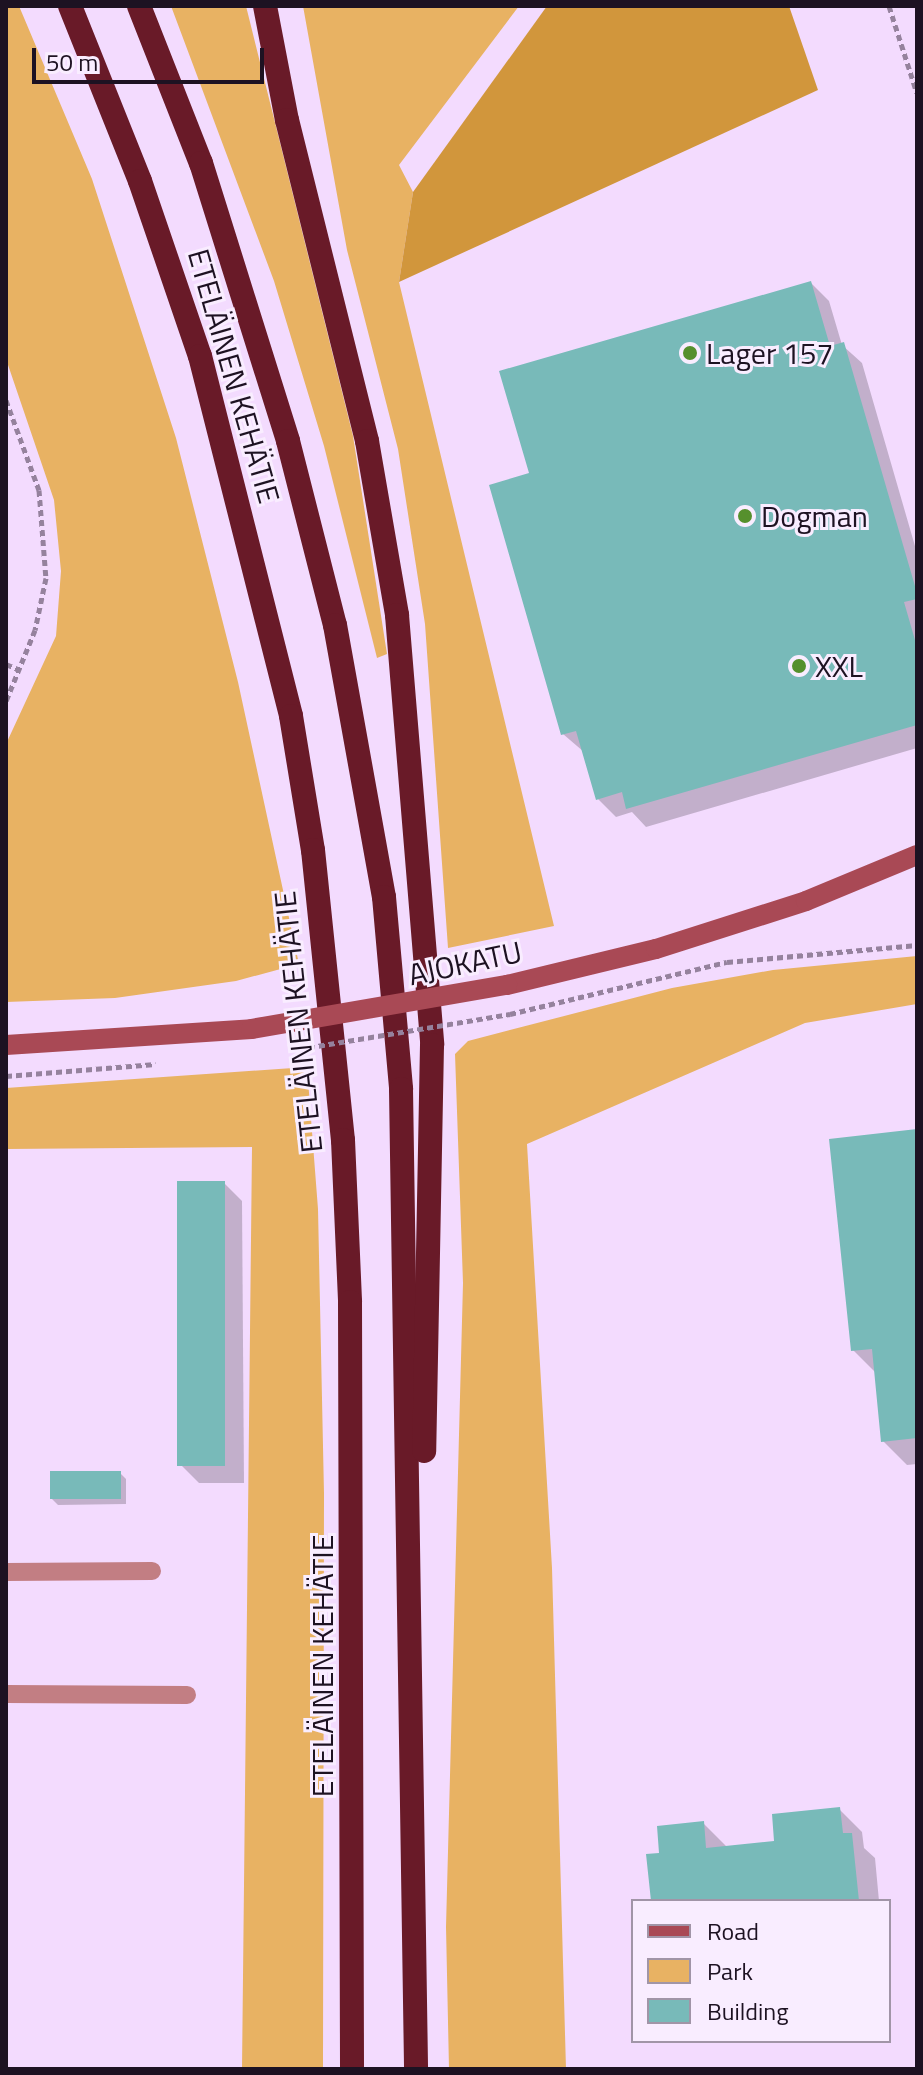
<!DOCTYPE html>
<meta charset="utf-8">
<style>
body{margin:0}
#map{position:relative;width:923px;height:2075px;overflow:hidden;background:#f3dbfe;font-family:"Titillium Web",sans-serif}
div>[style]{position:absolute}
[style*='--x']{left:calc(var(--x)*1px);top:calc(var(--y)*1px);width:calc(var(--w)*1px);rotate:calc(var(--a)*1deg)}
.green>*{inset:0;background:#e8b263}
.forest>*{inset:0;background:#d1963c}
.shadow>*{inset:0;background:#0003}
.building>*{inset:0;background:#78bab9;transform-origin:0 0}
.path>*{height:5px;margin-top:-2.5px;transform-origin:0;background:repeating-linear-gradient(90deg,#95829d 0 6px,transparent 0 10px)}
.lane>*{height:18px;margin:-9px;padding:0 9px;transform-origin:9px;border-radius:9px;background:#c27e83}
.secondary>*{height:20px;margin:-10px;padding:0 10px;transform-origin:10px;border-radius:10px;background:#a94955}
.highway>*{height:24px;margin:-12px;padding:0 12px;transform-origin:12px;border-radius:12px;background:#691a28}
.path-bridge>*{height:5px;margin-top:-2.5px;transform-origin:0;background:repeating-linear-gradient(90deg,#95829d 0 6px,transparent 0 10px)}
.secondary-bridge>*{height:20px;margin:-10px;padding:0 10px;transform-origin:10px;border-radius:10px;background:#a94955}
.dots>*{width:22px;height:22px;translate:-50% -50%;box-sizing:border-box;border:4px solid #f9edff;border-radius:50%}
span{translate:-50% -50%;white-space:nowrap;text-align:center;line-height:1.15;-webkit-text-stroke:6px #f9edff;paint-order:stroke}
.poi-label{font-size:30px;color:#1d1222}
.left{translate:0 -50%;text-align:left}
.street-label{font-size:30px;color:#1d1222}
.frame{position:absolute;inset:0;border:8px solid #1d1222;pointer-events:none}
.legend{position:absolute;left:631px;top:1899px;width:260px;height:144px;box-sizing:border-box;background:#f9edff;border:2px solid #a195a7;margin:0;padding:10px 14px;list-style:none;font-size:24px;color:#1d1222}
.legend li{display:flex;align-items:center;gap:16px;height:40px}
.legend b{width:40px;border:2px solid #a195a7}
.scale{position:absolute;left:32px;top:48px;width:232px;height:36px;box-sizing:border-box;border:4px solid #1d1222;border-top:0;padding-left:10px;font-size:24px;line-height:28px;white-space:nowrap;color:#1d1222;-webkit-text-stroke:6px #f9edff;paint-order:stroke}
</style>
<div id="map">
<div class="green">
<div style="clip-path:polygon(6px 6px,19px 6px,92px 179px,176px 438px,238px 682px,299px 964px,236px 981px,115px 998px,6px 1002px,6px 744px,56px 636px,61px 571px,54px 500px,6px 359px)"></div>
<div style="clip-path:polygon(171px 6px,246px 6px,353px 436px,387px 654px,377px 658px,324px 446px,274px 281px)"></div>
<div style="clip-path:polygon(303px 6px,519px 6px,399px 165px,413px 192px,399px 282px,554px 926px,448px 948px,425px 624px,398px 449px,347px 250px)"></div>
<div style="clip-path:polygon(917px 956px,917px 1004px,805px 1023px,527px 1144px,552px 1568px,566px 2069px,449px 2069px,446px 1927px,463px 1283px,455px 1054px,468px 1041px,672px 988px,773px 970px)"></div>
<div style="clip-path:polygon(307px 1067px,318px 1209px,324px 1493px,323px 2069px,242px 2069px,252px 1147px,6px 1149px,6px 1088px)"></div>
</div>
<div class="forest">
<div style="clip-path:polygon(547px 6px,789px 6px,818px 90px,399px 282px,413px 192px)"></div>
</div>
<div class="shadow">
<div style="clip-path:polygon(811px 283px,829px 301px,842px 345px,862px 363px,917px 553px,917px 748px,646px 827px,632px 812px,616px 817px,598px 799px,584px 752px,563px 734px,532px 474px)"></div>
<div style="clip-path:polygon(917px 1131px,917px 1464px,907px 1465px,883px 1441px,876px 1373px,853px 1350px)"></div>
<div style="clip-path:polygon(224px 1183px,242px 1201px,244px 1483px,199px 1483px,181px 1465px)"></div>
<div style="clip-path:polygon(120px 1473px,126px 1479px,126px 1504px,58px 1505px,52px 1499px)"></div>
<div style="clip-path:polygon(839px 1809px,862px 1832px,864px 1848px,875px 1858px,879px 1901px,653px 1901px,662px 1855px,703px 1823px,727px 1847px,777px 1843px)"></div>
</div>
<div class="building">
<div style="clip-path:polygon(811px 281px,830px 346px,844px 342px,917px 593px,917px 599px,904px 602px,917px 647px,917px 725px,626px 809px,622px 792px,596px 800px,576px 731px,561px 735px,489px 485px,529px 473px,499px 371px)"></div>
<div style="clip-path:polygon(917px 1129px,917px 1438px,881px 1442px,872px 1349px,851px 1351px,829px 1139px)"></div>
<div style="left:177px;top:1181px;width:48px;height:285px"></div>
<div style="left:121px;top:1471px;width:28px;height:71px;rotate:90deg"></div>
<div style="clip-path:polygon(840px 1807px,843px 1833px,852px 1833px,859px 1901px,651px 1901px,646px 1854px,659px 1853px,657px 1826px,704px 1821px,706px 1848px,774px 1841px,772px 1814px)"></div>
</div>
<div class="path">
<div style="--x:889;--y:6;--w:91;--a:72.2"></div>
<div style="--x:6;--y:400;--w:96;--a:69.9"></div>
<div style="--x:39;--y:490;--w:88;--a:85.5"></div>
<div style="--x:46;--y:578;--w:53;--a:101.9"></div>
<div style="--x:35;--y:630;--w:77;--a:112.2"></div>
<div style="--x:6;--y:664;--w:15;--a:23"></div>
<div style="--x:510;--y:1014;--w:223;--a:-13.5"></div>
<div style="--x:727;--y:962;--w:191;--a:-5.1"></div>
<div style="--x:6;--y:1076;--w:150;--a:-4.6"></div>
</div>
<div class="lane">
<div style="--x:6;--y:1572;--w:146;--a:-0.4"></div>
<div style="--x:6;--y:1694;--w:181;--a:0.3"></div>
</div>
<div class="secondary">
<div style="--x:507;--y:985;--w:153;--a:-13.6"></div>
<div style="--x:656;--y:949;--w:157;--a:-17.7"></div>
<div style="--x:806;--y:901;--w:120;--a:-22.5"></div>
<div style="--x:6;--y:1045;--w:246;--a:-3.7"></div>
</div>
<div class="highway">
<div style="--x:70;--y:6;--w:188;--a:68.2"></div>
<div style="--x:140;--y:181;--w:185;--a:71.1"></div>
<div style="--x:200;--y:356;--w:371;--a:75.8"></div>
<div style="--x:291;--y:716;--w:136;--a:80.7"></div>
<div style="--x:313;--y:850;--w:292;--a:84.1"></div>
<div style="--x:343;--y:1140;--w:162;--a:87.5"></div>
<div style="--x:350;--y:1302;--w:767;--a:89.85"></div>
<div style="--x:139;--y:6;--w:169;--a:68.5"></div>
<div style="--x:201;--y:163;--w:291;--a:72.6"></div>
<div style="--x:288;--y:441;--w:190;--a:75.7"></div>
<div style="--x:335;--y:625;--w:276;--a:79.8"></div>
<div style="--x:384;--y:897;--w:193;--a:84.9"></div>
<div style="--x:401;--y:1089;--w:980;--a:89.12"></div>
<div style="--x:265;--y:6;--w:116;--a:79.1"></div>
<div style="--x:287;--y:120;--w:331;--a:76"></div>
<div style="--x:367;--y:441;--w:177;--a:80.2"></div>
<div style="--x:397;--y:615;--w:431;--a:85.3"></div>
<div style="--x:432;--y:1045;--w:406;--a:91.1"></div>
</div>
<div class="path-bridge">
<div style="--x:299;--y:1049;--w:214;--a:-9.4"></div>
</div>
<div class="secondary-bridge">
<div style="--x:251;--y:1029;--w:260;--a:-9.8"></div>
</div>
<div class="dots">
<div style="left:690px;top:353px;background:#56902d"></div>
<div style="left:745px;top:516px;background:#56902d"></div>
<div style="left:799px;top:666px;background:#56902d"></div>
</div>
<div class="poi-label">
<span class="left" style="left:706px;top:353px">Lager 157</span>
<span class="left" style="left:761px;top:516px">Dogman</span>
<span class="left" style="left:815px;top:666px">XXL</span>
</div>
<div class="street-label">
<span style="left:234px;top:376px;rotate:74deg">ETELÄINEN KEHÄTIE</span>
<span style="left:465px;top:963px;rotate:-12deg">AJOKATU</span>
<span style="left:298px;top:1022px;rotate:-96deg">ETELÄINEN KEHÄTIE</span>
<span style="left:322px;top:1666px;rotate:-90deg">ETELÄINEN KEHÄTIE</span>
</div>
<div class="frame"></div>
<ul class="legend">
<li><b style="height:10px;background:#a94955"></b>Road</li>
<li><b style="height:22px;background:#e8b263"></b>Park</li>
<li><b style="height:22px;background:#78bab9"></b>Building</li>
</ul>
<div class="scale">50 m</div>
</div>
